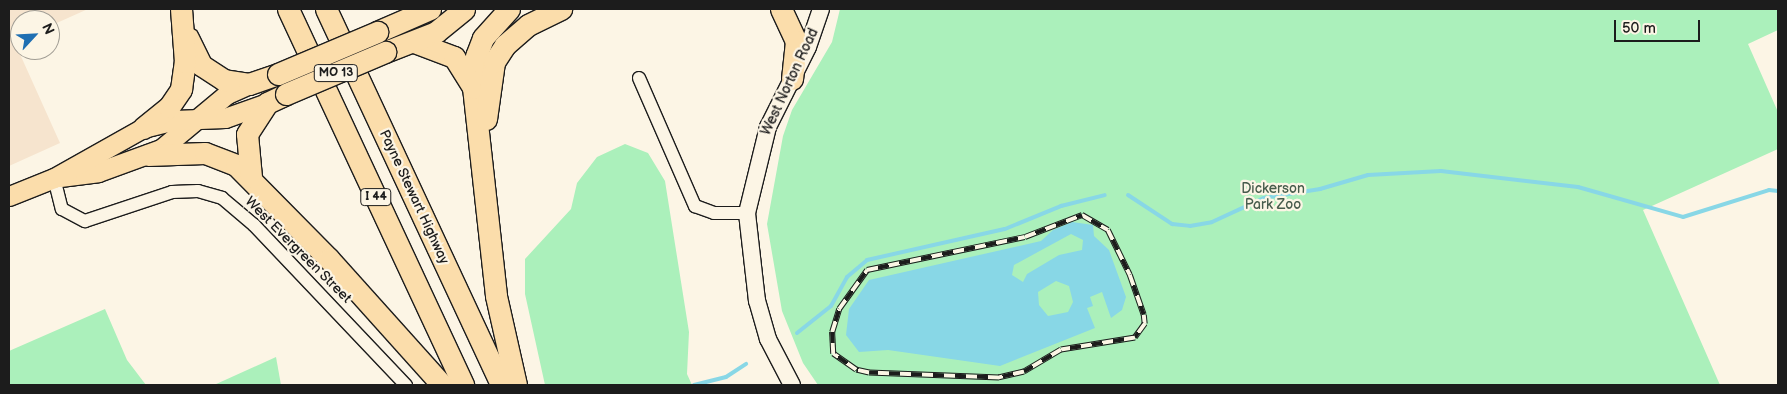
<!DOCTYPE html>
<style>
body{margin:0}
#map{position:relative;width:1787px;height:394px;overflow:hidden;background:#fcf5e5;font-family:"Balsamiq Sans",sans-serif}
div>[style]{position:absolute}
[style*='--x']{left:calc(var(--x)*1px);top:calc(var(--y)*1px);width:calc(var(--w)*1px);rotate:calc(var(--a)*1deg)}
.built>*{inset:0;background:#f6e4ce}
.green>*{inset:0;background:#abf0bb}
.water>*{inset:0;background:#88d7e6}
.stream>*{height:4px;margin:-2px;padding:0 2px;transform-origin:2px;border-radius:2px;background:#88d7e6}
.roads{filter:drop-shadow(1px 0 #1c1c1c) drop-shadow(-1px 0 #1c1c1c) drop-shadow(0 1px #1c1c1c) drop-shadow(0 -1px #1c1c1c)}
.street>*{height:12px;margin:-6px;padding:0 6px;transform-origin:6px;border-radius:6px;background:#fcf5e5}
.secondary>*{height:16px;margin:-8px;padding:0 8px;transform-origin:8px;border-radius:8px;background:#fcf5e5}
.primary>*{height:19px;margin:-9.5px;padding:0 9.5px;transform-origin:9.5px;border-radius:9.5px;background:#fbddab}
.highway>*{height:21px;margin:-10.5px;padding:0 10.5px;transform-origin:10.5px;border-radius:10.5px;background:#fbddab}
.rail>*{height:5.5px;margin-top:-2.75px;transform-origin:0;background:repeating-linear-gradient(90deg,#fcf5e5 0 11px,#1c1c1c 0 22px);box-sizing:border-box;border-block:1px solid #1c1c1c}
.bridges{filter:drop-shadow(1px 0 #1c1c1c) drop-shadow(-1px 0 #1c1c1c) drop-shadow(0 1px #1c1c1c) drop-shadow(0 -1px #1c1c1c)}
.highway-bridge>*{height:21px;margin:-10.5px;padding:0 10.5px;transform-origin:10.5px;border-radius:10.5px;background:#fbddab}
span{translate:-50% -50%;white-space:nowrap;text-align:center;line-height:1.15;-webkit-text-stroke:4.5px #fcf5e5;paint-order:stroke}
.shield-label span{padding:1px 4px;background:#fcf5e5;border:1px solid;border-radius:4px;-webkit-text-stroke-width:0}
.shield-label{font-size:12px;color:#1c1c1c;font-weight:700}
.street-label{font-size:14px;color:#1c1c1c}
.park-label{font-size:14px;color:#475c4c}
.frame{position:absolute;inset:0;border:10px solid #1c1c1c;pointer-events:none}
.north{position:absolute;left:10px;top:10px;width:50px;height:50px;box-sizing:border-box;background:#fcf5e5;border:1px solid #a29e95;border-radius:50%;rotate:65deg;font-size:14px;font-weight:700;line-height:20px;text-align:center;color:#1c1c1c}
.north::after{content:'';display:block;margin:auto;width:18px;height:22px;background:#1f6fb2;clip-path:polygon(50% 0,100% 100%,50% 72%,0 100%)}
.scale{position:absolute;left:1614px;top:20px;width:86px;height:22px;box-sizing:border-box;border:2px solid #1c1c1c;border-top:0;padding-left:6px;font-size:15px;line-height:18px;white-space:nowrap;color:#1c1c1c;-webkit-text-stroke:4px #fcf5e5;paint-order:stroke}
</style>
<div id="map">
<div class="built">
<div style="clip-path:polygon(9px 9px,88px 9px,50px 26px,50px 20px,20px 20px,20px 40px,15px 43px,60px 143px,9px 166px)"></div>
</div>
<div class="green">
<div style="clip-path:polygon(840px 9px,1778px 9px,1778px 30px,1748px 44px,1778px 112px,1778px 149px,1643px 210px,1720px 385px,818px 385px,803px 363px,782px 311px,767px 224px,783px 136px,792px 110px,832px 42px)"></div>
<div style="clip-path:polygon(625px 144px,648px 153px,665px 181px,689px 332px,687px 374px,692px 385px,545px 385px,525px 294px,525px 259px,571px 209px,577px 183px,597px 157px)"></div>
<div style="clip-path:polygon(105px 309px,127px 360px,146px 385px,9px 385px,9px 351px)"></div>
<div style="clip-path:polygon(276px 357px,281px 385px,214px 385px)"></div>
</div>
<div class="water">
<div style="clip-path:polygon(evenodd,1072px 222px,1093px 225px,1094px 236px,1109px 250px,1126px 297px,1122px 310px,1111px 318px,1102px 292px,1090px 297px,1093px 306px,1087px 308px,1095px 328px,1000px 366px,888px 350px,859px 352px,846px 335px,849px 309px,869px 280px,1041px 241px,1053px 230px,1072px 222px,1071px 234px,1083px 240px,1082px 250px,1059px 255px,1027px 274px,1023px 282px,1012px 275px,1014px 265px,1071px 234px,1072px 222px,1056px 281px,1069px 286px,1073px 302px,1068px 312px,1048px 316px,1039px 305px,1038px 292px,1056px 281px)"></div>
</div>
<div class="stream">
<div style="--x:1128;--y:195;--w:53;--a:33.4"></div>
<div style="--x:1172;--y:224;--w:18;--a:6"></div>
<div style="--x:1190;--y:226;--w:22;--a:-10"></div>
<div style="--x:1212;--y:222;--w:57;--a:-24.8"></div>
<div style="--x:1264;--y:198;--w:57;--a:-9.1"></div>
<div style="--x:1320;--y:189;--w:50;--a:-16.3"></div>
<div style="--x:1368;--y:175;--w:73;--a:-3.1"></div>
<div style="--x:1441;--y:171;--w:138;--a:6.7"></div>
<div style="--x:1578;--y:187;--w:109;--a:15.9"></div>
<div style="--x:1683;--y:217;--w:90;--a:-17.4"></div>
<div style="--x:1769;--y:190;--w:9;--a:6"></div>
<div style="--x:797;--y:333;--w:43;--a:-38.5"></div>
<div style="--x:831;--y:306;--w:33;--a:-61"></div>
<div style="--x:847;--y:277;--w:26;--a:-40"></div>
<div style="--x:867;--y:260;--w:141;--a:-12.7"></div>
<div style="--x:1005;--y:229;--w:61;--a:-22.3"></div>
<div style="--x:1061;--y:206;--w:45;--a:-14"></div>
<div style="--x:694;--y:385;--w:33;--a:-14"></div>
<div style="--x:726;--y:377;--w:24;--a:-33"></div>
</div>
<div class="roads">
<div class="street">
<div style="--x:639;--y:78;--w:140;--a:66.4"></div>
<div style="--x:695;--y:206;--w:20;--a:20"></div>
<div style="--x:714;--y:213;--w:33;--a:0"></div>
<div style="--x:54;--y:178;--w:32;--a:76"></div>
<div style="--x:62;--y:209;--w:26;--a:28"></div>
<div style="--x:85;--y:221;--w:92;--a:-18.4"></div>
<div style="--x:172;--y:192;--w:26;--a:-2"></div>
<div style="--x:198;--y:191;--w:25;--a:16"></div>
<div style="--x:222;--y:198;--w:42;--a:40.2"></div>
<div style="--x:254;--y:225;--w:221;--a:46.5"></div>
</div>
<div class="secondary">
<div style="--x:792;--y:385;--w:52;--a:-117.6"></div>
<div style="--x:768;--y:339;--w:40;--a:-106"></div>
<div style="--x:757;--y:301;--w:89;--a:-96.5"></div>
<div style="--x:747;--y:213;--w:89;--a:-76.3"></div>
<div style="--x:768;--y:127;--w:89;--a:-63.4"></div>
<div style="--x:808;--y:47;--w:40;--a:-71.1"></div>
</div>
<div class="primary">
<div style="--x:60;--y:177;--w:38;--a:-7"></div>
<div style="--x:98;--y:172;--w:67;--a:-20.1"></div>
<div style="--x:161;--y:149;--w:86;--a:-39.8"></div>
<div style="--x:227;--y:94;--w:24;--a:-24"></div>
<div style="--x:9;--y:196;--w:48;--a:-21.8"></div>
<div style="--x:54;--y:178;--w:102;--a:-29.3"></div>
<div style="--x:143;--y:128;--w:32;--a:-14"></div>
<div style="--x:174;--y:120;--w:51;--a:-2.2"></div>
<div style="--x:225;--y:118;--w:45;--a:-19.7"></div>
</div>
<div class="highway">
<div style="--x:288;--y:9;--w:415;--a:65"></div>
<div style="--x:326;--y:9;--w:415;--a:65"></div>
<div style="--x:509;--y:9;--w:39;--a:132"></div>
<div style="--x:483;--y:38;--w:19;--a:111"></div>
<div style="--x:476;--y:56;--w:31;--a:96"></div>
<div style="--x:473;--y:87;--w:210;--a:83.7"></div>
<div style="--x:496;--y:296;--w:91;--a:77.3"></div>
<div style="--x:781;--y:9;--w:35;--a:65"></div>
<div style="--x:796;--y:41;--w:38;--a:96"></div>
<div style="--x:377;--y:32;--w:58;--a:-23.5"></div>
<div style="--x:188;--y:38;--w:30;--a:64"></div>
<div style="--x:201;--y:65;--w:27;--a:33"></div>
<div style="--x:224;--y:80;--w:25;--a:9"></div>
<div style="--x:249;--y:84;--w:31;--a:-19"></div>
<div style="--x:414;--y:42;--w:43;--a:20.6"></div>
<div style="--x:454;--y:57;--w:36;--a:58"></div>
<div style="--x:385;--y:52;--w:55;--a:-21.4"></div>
<div style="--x:436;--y:32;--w:36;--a:-39"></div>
<div style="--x:486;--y:119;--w:58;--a:-82"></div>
<div style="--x:494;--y:62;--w:20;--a:-57"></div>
<div style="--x:505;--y:45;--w:30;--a:-41"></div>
<div style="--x:528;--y:25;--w:37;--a:-26"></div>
<div style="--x:143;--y:128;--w:33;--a:-39"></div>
<div style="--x:169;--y:107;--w:22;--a:-56"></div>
<div style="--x:181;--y:89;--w:27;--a:-82"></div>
<div style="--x:185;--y:62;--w:53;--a:-94.3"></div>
<div style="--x:148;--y:155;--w:57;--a:-2"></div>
<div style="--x:205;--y:153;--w:33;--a:21"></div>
<div style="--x:236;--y:165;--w:132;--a:45.3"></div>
<div style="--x:329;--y:259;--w:169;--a:48.1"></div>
<div style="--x:251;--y:177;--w:43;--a:-95.3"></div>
<div style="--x:247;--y:134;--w:37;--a:-57"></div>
<div style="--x:267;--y:103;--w:21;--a:-25"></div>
</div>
</div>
<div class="rail">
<div style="--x:1082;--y:215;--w:30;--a:30"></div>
<div style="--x:1108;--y:230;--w:50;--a:63.9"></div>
<div style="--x:1130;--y:275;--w:42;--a:70.7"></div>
<div style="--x:1144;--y:315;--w:9;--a:84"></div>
<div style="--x:1145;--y:324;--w:17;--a:126"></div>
<div style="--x:1135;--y:338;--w:75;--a:170.8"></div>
<div style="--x:1061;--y:350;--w:43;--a:149.3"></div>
<div style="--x:1024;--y:372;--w:26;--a:167"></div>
<div style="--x:999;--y:378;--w:130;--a:-177.8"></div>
<div style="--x:869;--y:373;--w:13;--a:-167"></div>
<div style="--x:856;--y:370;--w:28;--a:-145"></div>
<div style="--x:833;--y:354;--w:22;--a:-93"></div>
<div style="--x:832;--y:332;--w:24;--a:-73"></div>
<div style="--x:839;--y:309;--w:48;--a:-54.3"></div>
<div style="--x:867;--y:270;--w:161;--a:-11.8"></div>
<div style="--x:1025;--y:237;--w:61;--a:-21.1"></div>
</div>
<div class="bridges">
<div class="highway-bridge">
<div style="--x:278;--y:74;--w:108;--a:-23"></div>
<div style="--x:286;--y:94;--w:108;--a:-23"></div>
</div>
</div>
<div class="shield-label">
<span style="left:336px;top:73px">MO 13</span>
<span style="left:376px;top:197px">I 44</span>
</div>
<div class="street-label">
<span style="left:790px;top:82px;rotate:-65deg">West Norton Road</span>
<span style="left:414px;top:197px;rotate:65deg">Payne Stewart Highway</span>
<span style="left:298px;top:250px;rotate:45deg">West Evergreen Street</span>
</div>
<div class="park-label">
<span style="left:1273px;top:197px">Dickerson<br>Park Zoo</span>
</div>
<div class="frame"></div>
<div class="north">N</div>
<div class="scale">50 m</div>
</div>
